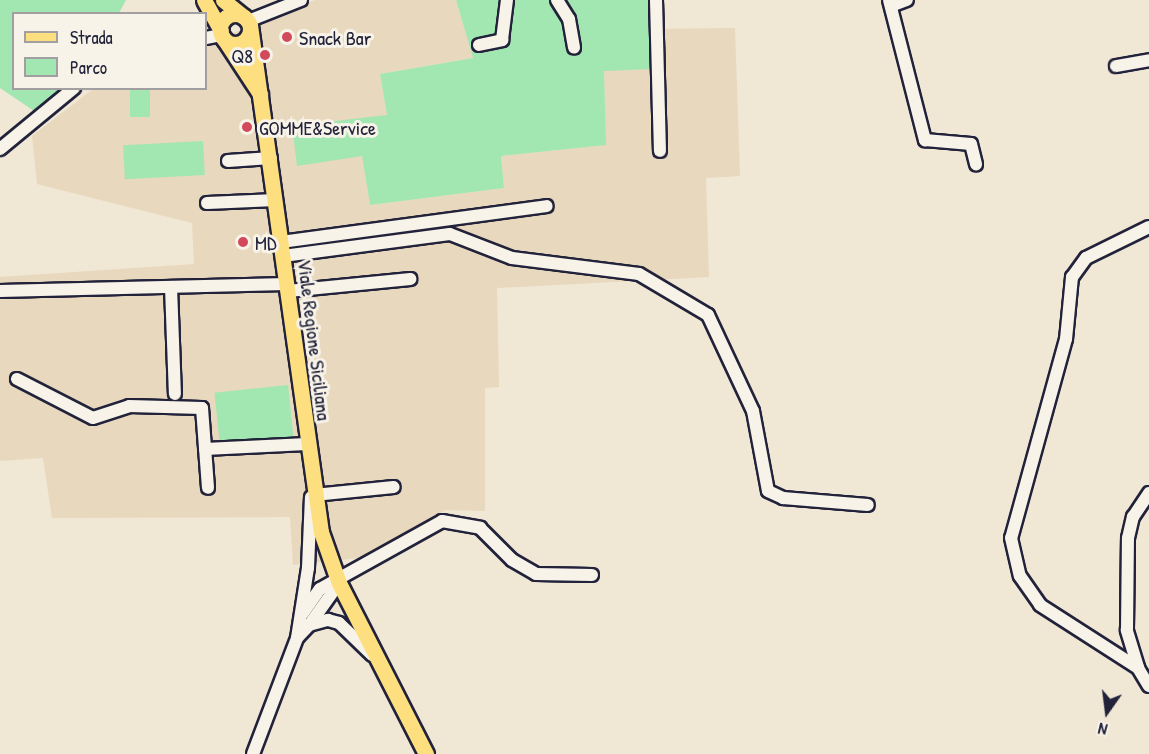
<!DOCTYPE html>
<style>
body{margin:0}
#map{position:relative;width:1149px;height:754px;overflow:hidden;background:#f0e7d5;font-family:"Patrick Hand",sans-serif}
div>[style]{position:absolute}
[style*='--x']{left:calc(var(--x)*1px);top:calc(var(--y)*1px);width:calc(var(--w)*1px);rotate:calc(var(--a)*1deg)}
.built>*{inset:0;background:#e8d8be}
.green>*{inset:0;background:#a2e6b1;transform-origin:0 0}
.roads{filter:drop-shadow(2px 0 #22223b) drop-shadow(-2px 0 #22223b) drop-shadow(0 2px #22223b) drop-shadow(0 -2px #22223b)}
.minor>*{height:12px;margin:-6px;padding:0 6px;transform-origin:6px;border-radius:6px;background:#f7f3e8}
.major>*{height:15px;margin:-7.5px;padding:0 7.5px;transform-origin:7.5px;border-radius:7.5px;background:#fedf80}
.major>.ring{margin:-7.5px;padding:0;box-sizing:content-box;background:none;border:15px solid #fedf80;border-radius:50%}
.dots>*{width:16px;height:16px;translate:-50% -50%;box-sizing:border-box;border:3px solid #f7f3e8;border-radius:50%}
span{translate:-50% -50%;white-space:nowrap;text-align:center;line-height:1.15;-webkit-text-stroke:6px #f7f3e8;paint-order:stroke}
.poi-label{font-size:20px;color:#22223b}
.left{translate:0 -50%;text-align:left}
.right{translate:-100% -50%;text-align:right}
.street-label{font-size:20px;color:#22223b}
.legend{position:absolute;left:12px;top:12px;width:195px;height:78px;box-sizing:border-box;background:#f7f3e8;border:2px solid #a29fa3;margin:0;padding:8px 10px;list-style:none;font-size:18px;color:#22223b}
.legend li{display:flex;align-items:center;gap:12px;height:30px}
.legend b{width:30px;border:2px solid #a29fa3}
.north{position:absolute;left:1077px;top:682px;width:60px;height:60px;-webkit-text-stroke:4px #f7f3e8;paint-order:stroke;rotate:194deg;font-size:16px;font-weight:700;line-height:24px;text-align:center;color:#22223b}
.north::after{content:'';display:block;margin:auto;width:21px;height:27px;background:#22223b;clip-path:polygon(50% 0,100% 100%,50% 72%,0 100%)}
</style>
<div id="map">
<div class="built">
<div style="clip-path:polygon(315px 0,456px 0,473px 58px,380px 74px,387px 115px,362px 156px,370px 205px,504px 188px,501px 156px,605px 145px,604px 70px,651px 29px,735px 28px,740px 176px,706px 178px,709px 277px,497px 288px,499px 387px,485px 388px,485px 511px,445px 510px,377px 556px,293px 565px,290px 517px,52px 518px,43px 458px,0 461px,0 277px,194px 264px,192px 223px,37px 184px,32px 136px,93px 89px,206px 88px,206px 44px)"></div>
</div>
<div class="green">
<div style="clip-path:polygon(0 0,126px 0,119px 13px,14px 14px,14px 88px,59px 89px,37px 113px,0 88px)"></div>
<div style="clip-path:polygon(456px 0,651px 0,653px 69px,604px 71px,606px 145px,501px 156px,504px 188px,370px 205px,362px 156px,297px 166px,292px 126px,387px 115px,380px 74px,473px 58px)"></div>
<div style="left:130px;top:89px;width:20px;height:28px"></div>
<div style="left:203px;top:141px;width:34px;height:80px;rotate:87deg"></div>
<div style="left:288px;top:385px;width:55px;height:74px;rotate:84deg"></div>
</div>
<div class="roads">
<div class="minor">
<div style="--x:557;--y:0;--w:22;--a:58"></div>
<div style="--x:569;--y:19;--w:29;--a:80"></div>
<div style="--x:656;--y:0;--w:151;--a:88.5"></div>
<div style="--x:889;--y:0;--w:145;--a:75.6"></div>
<div style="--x:925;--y:140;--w:46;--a:5"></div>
<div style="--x:971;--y:144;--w:21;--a:76"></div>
<div style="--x:891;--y:6;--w:17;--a:-21"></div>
<div style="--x:248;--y:21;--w:57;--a:-21.6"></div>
<div style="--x:206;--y:38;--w:16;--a:-11"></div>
<div style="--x:479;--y:45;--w:24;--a:-12"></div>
<div style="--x:502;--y:40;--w:40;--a:-82.9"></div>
<div style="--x:1116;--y:66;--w:34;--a:-10"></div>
<div style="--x:0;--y:149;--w:96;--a:-39.5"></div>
<div style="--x:228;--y:161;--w:43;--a:-4"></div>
<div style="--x:207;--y:203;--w:69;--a:-2.5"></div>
<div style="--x:1149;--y:227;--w:70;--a:153.8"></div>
<div style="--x:1086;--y:258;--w:24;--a:126"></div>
<div style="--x:1072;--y:277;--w:62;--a:95.5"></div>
<div style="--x:1066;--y:339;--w:206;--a:105.4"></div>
<div style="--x:1011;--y:538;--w:39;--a:77"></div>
<div style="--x:1020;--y:576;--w:35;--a:55"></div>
<div style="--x:1040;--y:605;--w:117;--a:32.7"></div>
<div style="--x:1138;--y:668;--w:21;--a:59"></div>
<div style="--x:281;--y:242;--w:268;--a:-7.7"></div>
<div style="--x:283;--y:256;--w:168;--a:-7.5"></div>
<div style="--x:450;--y:234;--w:66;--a:21.2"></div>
<div style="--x:512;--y:258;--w:128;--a:7.2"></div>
<div style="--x:639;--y:274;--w:80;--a:30.7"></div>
<div style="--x:708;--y:315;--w:106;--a:64.9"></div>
<div style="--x:753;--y:411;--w:81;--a:79.4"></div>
<div style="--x:768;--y:491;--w:17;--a:25"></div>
<div style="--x:783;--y:498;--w:85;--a:4.7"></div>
<div style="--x:171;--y:287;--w:107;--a:87.9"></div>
<div style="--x:0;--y:291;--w:287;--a:-1.4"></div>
<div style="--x:288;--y:291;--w:123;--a:-5.6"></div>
<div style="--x:17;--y:379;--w:85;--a:27.2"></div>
<div style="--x:93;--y:418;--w:38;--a:-18"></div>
<div style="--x:129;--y:406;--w:73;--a:1.6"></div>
<div style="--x:202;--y:408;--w:80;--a:85.7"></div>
<div style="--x:205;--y:449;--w:102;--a:-2.8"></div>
<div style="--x:314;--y:495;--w:80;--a:-5.7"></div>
<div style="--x:303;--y:613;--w:29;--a:-55"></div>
<div style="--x:320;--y:589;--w:140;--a:-29.1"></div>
<div style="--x:442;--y:521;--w:39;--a:10"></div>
<div style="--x:480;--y:528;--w:45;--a:45"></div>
<div style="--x:512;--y:560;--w:28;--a:30"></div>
<div style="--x:536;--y:574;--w:56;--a:1"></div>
<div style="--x:310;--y:624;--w:50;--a:-54.7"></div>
<div style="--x:298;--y:637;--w:16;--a:-47"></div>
<div style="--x:309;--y:625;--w:20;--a:-15"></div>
<div style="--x:328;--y:620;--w:11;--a:15"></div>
<div style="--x:339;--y:623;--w:46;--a:44.1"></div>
<div style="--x:1138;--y:667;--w:39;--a:-107"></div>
<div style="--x:1127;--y:630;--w:92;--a:-89.4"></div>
<div style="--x:1128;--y:538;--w:22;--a:-77"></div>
<div style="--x:1133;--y:517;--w:29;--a:-56"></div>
<div style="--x:253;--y:754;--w:124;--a:-69.2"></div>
<div style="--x:297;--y:638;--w:71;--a:-81.1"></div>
<div style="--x:308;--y:568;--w:71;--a:-87.6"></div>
</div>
<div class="major">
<div style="--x:204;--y:0;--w:35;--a:61"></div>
<div style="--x:223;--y:0;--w:28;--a:39"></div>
<div class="ring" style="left:220px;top:14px;width:15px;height:15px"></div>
<div style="--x:250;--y:25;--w:512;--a:82.03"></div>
<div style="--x:321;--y:532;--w:54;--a:70.6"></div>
<div style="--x:339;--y:583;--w:192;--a:63"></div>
<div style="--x:224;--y:39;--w:66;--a:56.8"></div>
</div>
</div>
<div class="dots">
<div style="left:287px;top:37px;background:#d1495b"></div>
<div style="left:265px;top:55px;background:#d1495b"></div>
<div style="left:247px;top:127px;background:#d1495b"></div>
<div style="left:243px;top:242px;background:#d1495b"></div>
</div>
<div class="poi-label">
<span class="left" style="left:299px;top:37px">Snack Bar</span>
<span class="right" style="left:253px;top:55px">Q8</span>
<span class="left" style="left:259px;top:127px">GOMME&amp;Service</span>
<span class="left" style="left:255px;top:242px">MD</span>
</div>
<div class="street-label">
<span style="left:315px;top:340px;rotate:83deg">Viale Regione Siciliana</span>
</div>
<ul class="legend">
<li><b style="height:8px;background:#fedf80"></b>Strada</li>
<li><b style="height:16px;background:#a2e6b1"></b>Parco</li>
</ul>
<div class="north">N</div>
</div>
